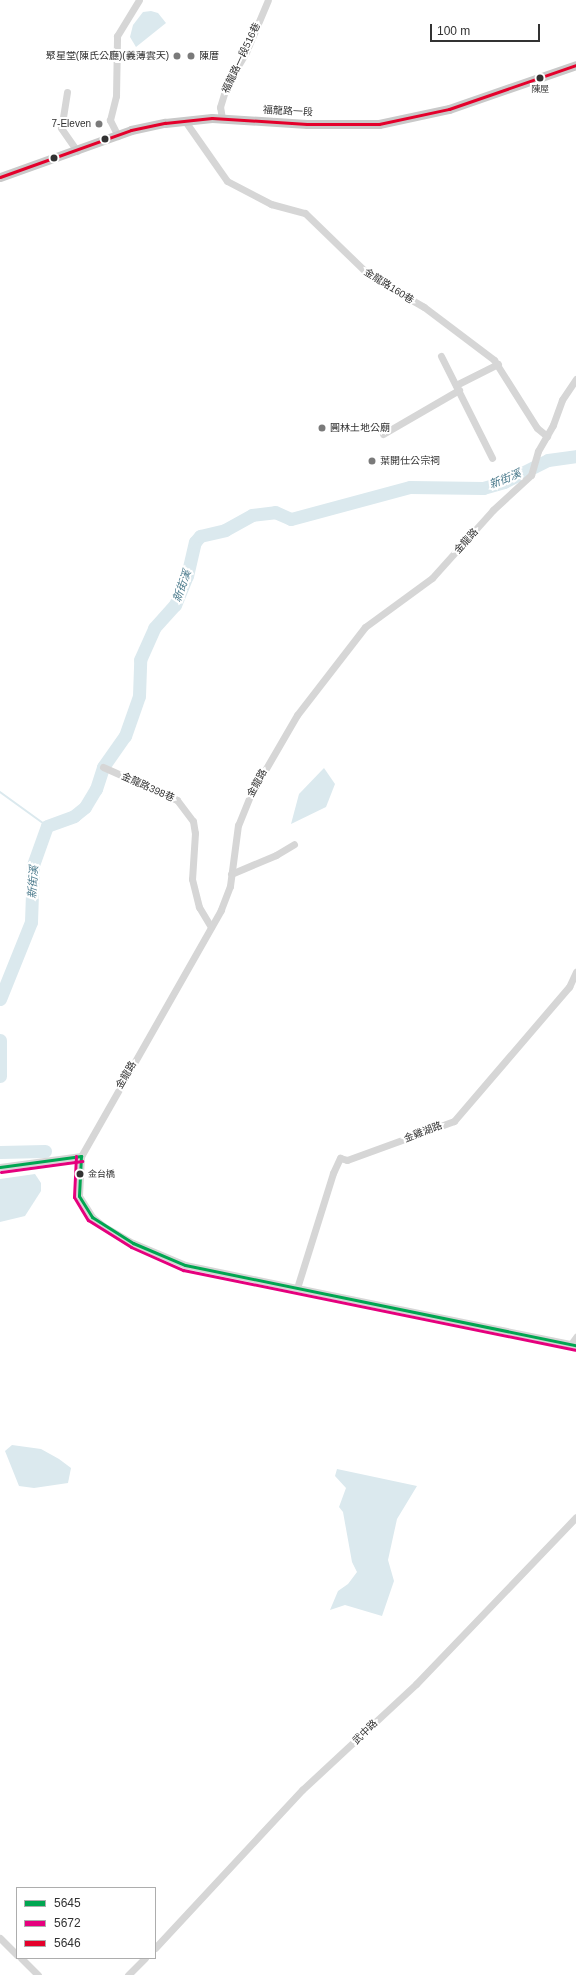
<!DOCTYPE html>
<meta charset="utf-8">
<style>
body{margin:0}
#map{position:relative;width:576px;height:1975px;overflow:hidden;background:#fff;font-family:Helvetica,"Noto Sans TC",sans-serif}
div>[style]{position:absolute}
[style*='--x']{left:calc(var(--x)*1px);top:calc(var(--y)*1px);width:calc(var(--w)*1px);rotate:calc(var(--a)*1deg)}
.water>*{inset:0;background:#dbe9ee}
.stream>*{height:2px;margin:-1px;padding:0 1px;transform-origin:1px;border-radius:1px;background:#dbe9ee}
.river>*{height:13px;margin:-6.5px;padding:0 6.5px;transform-origin:6.5px;border-radius:6.5px;background:#dbe9ee}
.minor>*{height:7px;margin:-3.5px;padding:0 3.5px;transform-origin:3.5px;border-radius:3.5px;background:#d6d6d6}
.major>*{height:9px;margin:-4.5px;padding:0 4.5px;transform-origin:4.5px;border-radius:4.5px;background:#c9c9c9}
.bus-1>*{height:3px;margin:-1.5px;padding:0 1.5px;transform-origin:1.5px;border-radius:1.5px;background:#00a651}
.bus-2>*{height:3px;margin:-1.5px;padding:0 1.5px;transform-origin:1.5px;border-radius:1.5px;background:#e5007d}
.bus-3>*{height:3px;margin:-1.5px;padding:0 1.5px;transform-origin:1.5px;border-radius:1.5px;background:#e4002b}
.dots>*{width:11px;height:11px;translate:-50% -50%;box-sizing:border-box;border:2px solid #fff;border-radius:50%}
span{translate:-50% -50%;white-space:nowrap;text-align:center;line-height:1.15;-webkit-text-stroke:4px #fff;paint-order:stroke}
.bus-label{font-size:9px;color:#323232}
.left{translate:0 -50%;text-align:left}
.poi-label{font-size:10px;color:#323232}
.right{translate:-100% -50%;text-align:right}
.street-label{font-size:10px;color:#323232}
.water-label{font-size:11px;color:#49798b;font-style:italic}
.legend{position:absolute;left:16px;top:1887px;width:140px;height:72px;box-sizing:border-box;background:#fff;border:1px solid #adadad;margin:0;padding:5px 7px;list-style:none;font-size:12px;color:#323232}
.legend li{display:flex;align-items:center;gap:8px;height:20px}
.legend b{width:20px;border:1px solid #adadad}
.scale{position:absolute;left:430px;top:24px;width:110px;height:18px;box-sizing:border-box;border:2px solid #323232;border-top:0;padding-left:5px;font-size:12px;line-height:14px;white-space:nowrap;color:#323232;-webkit-text-stroke:3px #fff;paint-order:stroke}
</style>
<div id="map">
<div class="water">
<div style="clip-path:polygon(151px 11px,158px 13px,166px 23px,136px 47px,130px 37px,133px 25px,143px 12px)"></div>
<div style="clip-path:polygon(324px 768px,335px 784px,326px 807px,291px 824px,299px 794px)"></div>
<div style="clip-path:polygon(35px 1174px,41px 1183px,41px 1191px,25px 1216px,0 1222px,0 1179px)"></div>
<div style="clip-path:polygon(12px 1445px,41px 1449px,59px 1459px,71px 1468px,68px 1483px,34px 1488px,19px 1486px,5px 1451px)"></div>
<div style="clip-path:polygon(337px 1469px,417px 1486px,397px 1519px,388px 1560px,394px 1581px,382px 1616px,345px 1605px,330px 1610px,338px 1591px,348px 1584px,357px 1572px,352px 1562px,343px 1512px,339px 1507px,346px 1488px,335px 1476px)"></div>
</div>
<div class="stream">
<div style="--x:0;--y:792;--w:58;--a:35.9"></div>
</div>
<div class="river">
<div style="--x:0;--y:999;--w:83;--a:-68.1"></div>
<div style="--x:31;--y:922;--w:57;--a:-88"></div>
<div style="--x:33;--y:865;--w:41;--a:-70.3"></div>
<div style="--x:47;--y:826;--w:29;--a:-20"></div>
<div style="--x:74;--y:816;--w:14;--a:-39"></div>
<div style="--x:85;--y:807;--w:21;--a:-59"></div>
<div style="--x:96;--y:789;--w:23;--a:-72"></div>
<div style="--x:103;--y:767;--w:38;--a:-55"></div>
<div style="--x:125;--y:736;--w:42;--a:-70.7"></div>
<div style="--x:139;--y:696;--w:36;--a:-88"></div>
<div style="--x:140;--y:660;--w:35;--a:-66"></div>
<div style="--x:154;--y:628;--w:31;--a:-48"></div>
<div style="--x:175;--y:605;--w:31;--a:-68"></div>
<div style="--x:187;--y:576;--w:35;--a:-77"></div>
<div style="--x:195;--y:542;--w:8;--a:-50"></div>
<div style="--x:200;--y:536;--w:26;--a:-13"></div>
<div style="--x:225;--y:530;--w:31;--a:-29"></div>
<div style="--x:252;--y:515;--w:23;--a:-7"></div>
<div style="--x:275;--y:512;--w:17;--a:24"></div>
<div style="--x:291;--y:519;--w:123;--a:-15.1"></div>
<div style="--x:410;--y:487;--w:73;--a:0.8"></div>
<div style="--x:483;--y:488;--w:22;--a:-16"></div>
<div style="--x:504;--y:482;--w:49;--a:-26.6"></div>
<div style="--x:548;--y:460;--w:28;--a:-8"></div>
<div style="--x:0;--y:1040;--w:36;--a:90"></div>
<div style="--x:0;--y:1152;--w:45;--a:-1.3"></div>
</div>
<div class="minor">
<div style="--x:67;--y:92;--w:36;--a:99"></div>
<div style="--x:61;--y:128;--w:28;--a:55"></div>
<div style="--x:222;--y:118;--w:11;--a:-100"></div>
<div style="--x:220;--y:107;--w:24;--a:-73"></div>
<div style="--x:227;--y:84;--w:37;--a:-59"></div>
<div style="--x:246;--y:52;--w:56;--a:-67.1"></div>
<div style="--x:185;--y:121;--w:73;--a:55"></div>
<div style="--x:227;--y:181;--w:50;--a:27.6"></div>
<div style="--x:271;--y:204;--w:35;--a:15"></div>
<div style="--x:305;--y:213;--w:91;--a:44.1"></div>
<div style="--x:370;--y:276;--w:62;--a:29.9"></div>
<div style="--x:424;--y:307;--w:88;--a:37.1"></div>
<div style="--x:494;--y:360;--w:80;--a:57.7"></div>
<div style="--x:537;--y:428;--w:13;--a:39"></div>
<div style="--x:118;--y:136;--w:18;--a:-117"></div>
<div style="--x:110;--y:120;--w:25;--a:-76"></div>
<div style="--x:116;--y:96;--w:60;--a:-89"></div>
<div style="--x:117;--y:36;--w:42;--a:-58.6"></div>
<div style="--x:441;--y:356;--w:114;--a:63.4"></div>
<div style="--x:576;--y:379;--w:25;--a:124"></div>
<div style="--x:562;--y:400;--w:27;--a:110"></div>
<div style="--x:553;--y:425;--w:30;--a:120"></div>
<div style="--x:538;--y:451;--w:25;--a:106"></div>
<div style="--x:531;--y:475;--w:52;--a:137.4"></div>
<div style="--x:493;--y:510;--w:91;--a:131.9"></div>
<div style="--x:432;--y:578;--w:83;--a:143.8"></div>
<div style="--x:365;--y:627;--w:111;--a:127.7"></div>
<div style="--x:297;--y:715;--w:94;--a:120.1"></div>
<div style="--x:250;--y:796;--w:31;--a:112"></div>
<div style="--x:238;--y:825;--w:62;--a:97.5"></div>
<div style="--x:230;--y:886;--w:26;--a:111"></div>
<div style="--x:221;--y:910;--w:283;--a:119.6"></div>
<div style="--x:81;--y:1156;--w:40;--a:92.9"></div>
<div style="--x:79;--y:1196;--w:25;--a:58"></div>
<div style="--x:92;--y:1217;--w:14;--a:39"></div>
<div style="--x:103;--y:1226;--w:34;--a:30"></div>
<div style="--x:133;--y:1243;--w:56;--a:22.9"></div>
<div style="--x:185;--y:1265;--w:399;--a:11.6"></div>
<div style="--x:456;--y:385;--w:47;--a:-26.6"></div>
<div style="--x:383;--y:434;--w:88;--a:-30.1"></div>
<div style="--x:103;--y:767;--w:81;--a:24"></div>
<div style="--x:177;--y:800;--w:26;--a:53"></div>
<div style="--x:193;--y:821;--w:12;--a:81"></div>
<div style="--x:195;--y:833;--w:46;--a:93.7"></div>
<div style="--x:192;--y:879;--w:29;--a:76"></div>
<div style="--x:199;--y:907;--w:23;--a:59"></div>
<div style="--x:231;--y:874;--w:49;--a:-22.9"></div>
<div style="--x:276;--y:855;--w:21;--a:-31"></div>
<div style="--x:0;--y:1167;--w:82;--a:-7.7"></div>
<div style="--x:297;--y:1288;--w:121;--a:-72.6"></div>
<div style="--x:333;--y:1173;--w:17;--a:-65"></div>
<div style="--x:340;--y:1158;--w:7;--a:16"></div>
<div style="--x:347;--y:1160;--w:114;--a:-20"></div>
<div style="--x:454;--y:1121;--w:177;--a:-49.4"></div>
<div style="--x:569;--y:987;--w:17;--a:-65"></div>
<div style="--x:571;--y:1344;--w:9;--a:-54"></div>
<div style="--x:0;--y:1938;--w:24;--a:45"></div>
<div style="--x:155;--y:1948;--w:216;--a:-47.1"></div>
<div style="--x:302;--y:1790;--w:156;--a:-42.9"></div>
<div style="--x:416;--y:1684;--w:231;--a:-46.2"></div>
<div style="--x:21;--y:1958;--w:24;--a:45"></div>
<div style="--x:128;--y:1975;--w:24;--a:-45"></div>
</div>
<div class="major">
<div style="--x:0;--y:177;--w:139;--a:-19.7"></div>
<div style="--x:131;--y:130;--w:35;--a:-12"></div>
<div style="--x:165;--y:123;--w:47;--a:-6.1"></div>
<div style="--x:212;--y:118;--w:95;--a:3.6"></div>
<div style="--x:307;--y:124;--w:72;--a:0"></div>
<div style="--x:379;--y:124;--w:72;--a:-12.1"></div>
<div style="--x:449;--y:109;--w:134;--a:-19.1"></div>
</div>
<div class="bus-1">
<div style="--x:81;--y:1156;--w:40;--a:92.9"></div>
<div style="--x:79;--y:1196;--w:25;--a:58"></div>
<div style="--x:92;--y:1217;--w:49;--a:32.4"></div>
<div style="--x:133;--y:1243;--w:56;--a:22.9"></div>
<div style="--x:185;--y:1265;--w:399;--a:11.6"></div>
<div style="--x:0;--y:1167;--w:82;--a:-7.7"></div>
</div>
<div class="bus-2">
<div style="--x:76;--y:1156;--w:41;--a:92.8"></div>
<div style="--x:74;--y:1197;--w:27;--a:59"></div>
<div style="--x:88;--y:1220;--w:51;--a:32.1"></div>
<div style="--x:131;--y:1247;--w:57;--a:23.9"></div>
<div style="--x:183;--y:1270;--w:400;--a:11.5"></div>
<div style="--x:1;--y:1172;--w:82;--a:-7.7"></div>
</div>
<div class="bus-3">
<div style="--x:0;--y:177;--w:139;--a:-19.7"></div>
<div style="--x:131;--y:130;--w:35;--a:-12"></div>
<div style="--x:165;--y:123;--w:47;--a:-6.1"></div>
<div style="--x:212;--y:118;--w:95;--a:3.6"></div>
<div style="--x:307;--y:124;--w:72;--a:0"></div>
<div style="--x:379;--y:124;--w:72;--a:-12.1"></div>
<div style="--x:449;--y:109;--w:134;--a:-19.1"></div>
</div>
<div class="dots">
<div style="left:177px;top:56px;background:#7a7a7a"></div>
<div style="left:191px;top:56px;background:#7a7a7a"></div>
<div style="left:540px;top:78px;background:#323232"></div>
<div style="left:99px;top:124px;background:#7a7a7a"></div>
<div style="left:105px;top:139px;background:#323232"></div>
<div style="left:54px;top:158px;background:#323232"></div>
<div style="left:322px;top:428px;background:#7a7a7a"></div>
<div style="left:372px;top:461px;background:#7a7a7a"></div>
<div style="left:80px;top:1174px;background:#323232"></div>
</div>
<div class="bus-label">
<span style="left:540px;top:89px">陳屋</span>
<span class="left" style="left:88px;top:1174px">金台橋</span>
</div>
<div class="poi-label">
<span class="right" style="left:169px;top:56px">聚星堂(陳氏公廳)(義薄雲天)</span>
<span class="left" style="left:199px;top:56px">陳厝</span>
<span class="right" style="left:91px;top:124px">7-Eleven</span>
<span class="left" style="left:330px;top:428px">圓林土地公廟</span>
<span class="left" style="left:380px;top:461px">葉開仕公宗祠</span>
</div>
<div class="street-label">
<span style="left:241px;top:58px;rotate:-65deg">福龍路一段516巷</span>
<span style="left:288px;top:111px;rotate:3deg">福龍路一段</span>
<span style="left:389px;top:286px;rotate:32deg">金龍路160巷</span>
<span style="left:466px;top:541px;rotate:-48deg">金龍路</span>
<span style="left:257px;top:783px;rotate:-62deg">金龍路</span>
<span style="left:148px;top:787px;rotate:24deg">金龍路398巷</span>
<span style="left:126px;top:1075px;rotate:-60deg">金龍路</span>
<span style="left:423px;top:1132px;rotate:-21deg">金雞湖路</span>
<span style="left:365px;top:1732px;rotate:-44deg">武中路</span>
</div>
<div class="water-label">
<span style="left:505px;top:479px;rotate:-22deg">新街溪</span>
<span style="left:182px;top:586px;rotate:-70deg">新街溪</span>
<span style="left:33px;top:882px;rotate:-86deg">新街溪</span>
</div>
<ul class="legend">
<li><b style="height:5px;background:#00a651"></b>5645</li>
<li><b style="height:5px;background:#e5007d"></b>5672</li>
<li><b style="height:5px;background:#e4002b"></b>5646</li>
</ul>
<div class="scale">100 m</div>
</div>
